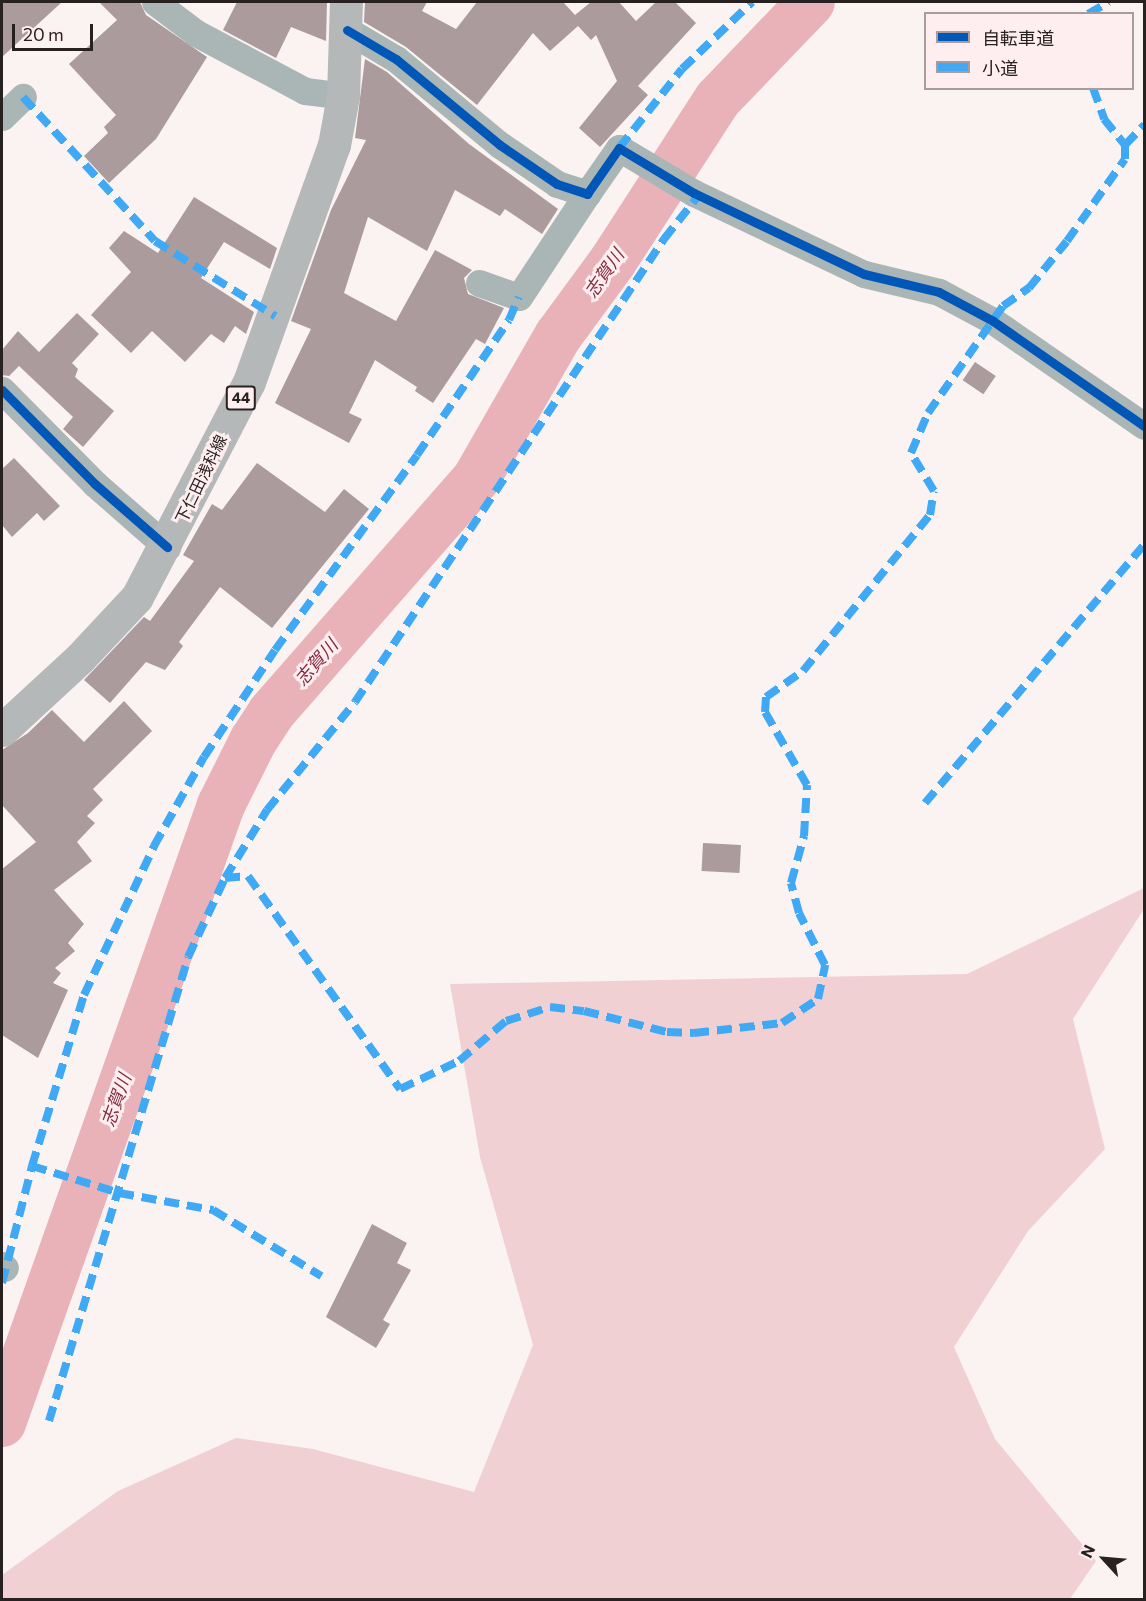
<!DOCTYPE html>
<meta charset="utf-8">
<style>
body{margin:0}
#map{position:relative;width:1146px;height:1601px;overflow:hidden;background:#fbf2f2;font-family:Commissioner,"Noto Sans JP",sans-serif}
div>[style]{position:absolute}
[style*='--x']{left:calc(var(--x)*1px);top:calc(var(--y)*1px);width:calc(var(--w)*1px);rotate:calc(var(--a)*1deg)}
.green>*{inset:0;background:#f1d0d4}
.river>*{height:48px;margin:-24px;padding:0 24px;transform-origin:24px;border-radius:24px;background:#e9b2b9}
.building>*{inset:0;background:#ab9b9d;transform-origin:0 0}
.minor>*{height:27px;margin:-13.5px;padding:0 13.5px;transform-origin:13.5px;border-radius:13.5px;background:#aab5b6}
.major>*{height:33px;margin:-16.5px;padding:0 16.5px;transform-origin:16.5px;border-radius:16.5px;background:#b4b8b9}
.quiet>*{height:8px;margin-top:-4px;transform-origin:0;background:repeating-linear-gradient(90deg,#3fa9f5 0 15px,transparent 0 23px)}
.cycleway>*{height:9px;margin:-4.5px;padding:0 4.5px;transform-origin:4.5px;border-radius:4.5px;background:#0057b8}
span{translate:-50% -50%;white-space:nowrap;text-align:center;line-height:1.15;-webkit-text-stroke:6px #ffeeef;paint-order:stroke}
.shield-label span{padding:2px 4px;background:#ffeeef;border:2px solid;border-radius:4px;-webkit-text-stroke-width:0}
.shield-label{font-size:15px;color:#282121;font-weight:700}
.street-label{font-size:16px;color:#282121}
.water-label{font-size:18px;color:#822a3d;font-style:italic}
.frame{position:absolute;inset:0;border:3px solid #282121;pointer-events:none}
.legend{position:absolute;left:924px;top:12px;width:210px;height:78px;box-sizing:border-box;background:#ffeeef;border:2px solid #a99c9d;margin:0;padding:8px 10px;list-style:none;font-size:18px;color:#282121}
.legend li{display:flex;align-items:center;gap:12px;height:30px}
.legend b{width:30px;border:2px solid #a99c9d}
.north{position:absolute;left:1074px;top:1529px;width:60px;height:60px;-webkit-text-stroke:4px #ffeeef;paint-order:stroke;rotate:296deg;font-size:16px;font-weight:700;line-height:24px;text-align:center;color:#282121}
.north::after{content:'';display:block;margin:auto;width:21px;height:27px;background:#282121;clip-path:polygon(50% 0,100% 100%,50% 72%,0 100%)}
.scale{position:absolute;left:12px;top:24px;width:81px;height:27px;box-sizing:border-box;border:3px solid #282121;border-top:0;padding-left:8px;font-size:18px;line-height:21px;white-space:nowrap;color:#282121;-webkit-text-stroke:4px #ffeeef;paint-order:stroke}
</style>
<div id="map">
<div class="green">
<div style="clip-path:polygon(1144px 888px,1144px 909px,1073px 1019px,1105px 1149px,1028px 1231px,954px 1347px,995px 1439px,1096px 1561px,1070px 1599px,2px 1599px,2px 1575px,118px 1491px,236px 1438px,313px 1449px,474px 1492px,533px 1345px,480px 1157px,450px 984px,967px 974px)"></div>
</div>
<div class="river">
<div style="--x:2;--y:1423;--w:656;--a:-70.49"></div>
<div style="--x:221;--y:805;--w:72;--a:-63.4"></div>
<div style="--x:253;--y:741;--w:33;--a:-57"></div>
<div style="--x:271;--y:713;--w:311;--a:-48.8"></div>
<div style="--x:476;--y:479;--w:165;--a:-60.2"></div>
<div style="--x:558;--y:336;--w:93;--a:-53.7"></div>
<div style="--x:613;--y:261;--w:193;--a:-57.1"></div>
<div style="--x:718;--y:99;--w:134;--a:-46.2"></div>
</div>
<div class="building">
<div style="clip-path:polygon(2px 2px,62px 2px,2px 57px)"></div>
<div style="clip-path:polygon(99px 2px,140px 2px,146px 15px,207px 57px,156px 139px,109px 183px,84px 156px,108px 133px,104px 127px,116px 115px,69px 64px,117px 20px)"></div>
<div style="clip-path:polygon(237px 2px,327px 2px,326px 41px,291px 27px,276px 58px,223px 30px)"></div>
<div style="clip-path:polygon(365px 2px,427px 2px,422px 11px,456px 29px,477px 2px,563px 2px,575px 15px,591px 2px,619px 2px,636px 21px,656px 2px,675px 2px,696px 23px,638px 86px,648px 95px,600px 147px,579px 128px,617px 81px,596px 35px,591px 40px,578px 26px,550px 51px,533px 33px,477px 105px,406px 47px,364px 22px)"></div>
<div style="clip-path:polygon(365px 59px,387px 72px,469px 144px,558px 209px,542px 234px,505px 209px,500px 216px,455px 190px,427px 251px,368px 217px,344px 293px,396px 321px,435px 250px,472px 270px,464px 278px,468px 294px,504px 308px,485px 344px,476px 339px,433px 403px,415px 391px,417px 387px,375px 360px,349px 413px,362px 419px,349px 443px,275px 403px,311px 329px,291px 321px,331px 210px,366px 140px,355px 138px)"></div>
<div style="clip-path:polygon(194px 197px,277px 248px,270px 269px,224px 242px,201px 278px,254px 312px,246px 334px,235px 326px,224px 343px,211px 334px,185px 362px,152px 331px,131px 353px,91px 315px,131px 272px,109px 248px,124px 231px,158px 253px)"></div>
<div style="clip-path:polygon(77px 313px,99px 334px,72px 363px,78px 369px,75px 377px,114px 411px,83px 447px,63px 429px,73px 417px,19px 366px,9px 376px,2px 375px,2px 350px,18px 331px,39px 352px)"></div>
<div style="left:975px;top:362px;width:25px;height:22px;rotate:34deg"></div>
<div style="clip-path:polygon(14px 458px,60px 506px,44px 521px,37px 513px,12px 537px,2px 525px,2px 469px)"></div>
<div style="clip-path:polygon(257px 463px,325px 512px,344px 489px,369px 509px,272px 628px,220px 587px,179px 642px,183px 646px,165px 670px,146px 662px,110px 703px,84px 680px,144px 617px,150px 621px,194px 561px,183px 555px,212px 504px,222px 510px)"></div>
<div style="clip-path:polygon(124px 701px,152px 731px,93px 789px,103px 800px,87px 816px,95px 823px,77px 842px,92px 861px,54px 890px,84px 924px,68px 943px,75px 951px,55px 968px,61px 973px,53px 983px,68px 990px,38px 1058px,2px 1035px,2px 869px,36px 842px,2px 805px,2px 750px,28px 733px,52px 710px,84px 742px)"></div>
<div style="left:703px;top:843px;width:38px;height:28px;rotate:3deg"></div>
<div style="clip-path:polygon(372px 1224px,407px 1243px,397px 1263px,411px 1270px,383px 1320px,390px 1324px,376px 1348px,326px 1317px)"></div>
</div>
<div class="minor">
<div style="--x:155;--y:2;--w:51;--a:37.1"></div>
<div style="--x:196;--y:33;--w:123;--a:28"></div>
<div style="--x:305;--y:91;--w:38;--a:7"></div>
<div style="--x:347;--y:30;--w:57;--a:30.6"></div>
<div style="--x:396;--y:59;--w:135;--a:39.6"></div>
<div style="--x:500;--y:145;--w:69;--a:34.4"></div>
<div style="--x:557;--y:184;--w:32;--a:18"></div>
<div style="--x:587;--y:194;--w:56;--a:-55.2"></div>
<div style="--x:619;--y:148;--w:87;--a:31"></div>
<div style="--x:694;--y:193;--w:188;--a:25.5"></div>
<div style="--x:864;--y:274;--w:77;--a:13.5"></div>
<div style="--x:939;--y:292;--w:61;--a:28.2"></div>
<div style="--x:993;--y:321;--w:184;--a:34.8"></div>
<div style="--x:2;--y:117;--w:29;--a:-44"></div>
<div style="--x:479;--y:283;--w:42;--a:19.3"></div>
<div style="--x:519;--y:297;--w:123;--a:-56.6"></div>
<div style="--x:2;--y:390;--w:132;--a:45.3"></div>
<div style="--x:95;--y:484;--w:96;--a:41.2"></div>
<div style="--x:2;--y:1265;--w:4;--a:45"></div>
</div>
<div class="major">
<div style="--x:2;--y:730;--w:106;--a:-42.7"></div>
<div style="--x:80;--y:658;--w:83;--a:-46.9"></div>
<div style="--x:137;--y:597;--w:242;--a:-62.5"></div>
<div style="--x:249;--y:382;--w:252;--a:-70.3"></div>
<div style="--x:334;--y:145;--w:50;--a:-79.6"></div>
<div style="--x:343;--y:96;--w:94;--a:-88.2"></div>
</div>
<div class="quiet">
<div style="--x:1088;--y:14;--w:24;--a:-30"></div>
<div style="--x:1093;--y:88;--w:33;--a:70"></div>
<div style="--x:1104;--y:119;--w:33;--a:51"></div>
<div style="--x:23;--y:97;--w:195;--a:47.5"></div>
<div style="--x:155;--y:241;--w:142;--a:32"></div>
<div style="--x:619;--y:148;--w:101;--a:-51.4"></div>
<div style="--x:682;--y:69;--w:97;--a:-43.7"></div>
<div style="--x:925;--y:803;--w:338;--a:-49.7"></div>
<div style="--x:225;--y:878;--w:80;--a:-58.3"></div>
<div style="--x:267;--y:810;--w:139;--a:-50.8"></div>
<div style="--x:355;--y:702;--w:557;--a:-56.28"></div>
<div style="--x:664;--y:239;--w:56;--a:-51.5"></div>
<div style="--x:32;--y:1166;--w:179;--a:-73.1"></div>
<div style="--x:84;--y:995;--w:165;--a:-64.8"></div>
<div style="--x:154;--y:846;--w:102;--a:-60.7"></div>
<div style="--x:204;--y:757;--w:128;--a:-56.4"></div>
<div style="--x:275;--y:650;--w:241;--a:-53.9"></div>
<div style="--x:417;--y:455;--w:163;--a:-55.7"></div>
<div style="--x:509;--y:320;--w:25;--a:-67"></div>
<div style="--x:2;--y:1283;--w:121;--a:-75.6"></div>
<div style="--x:32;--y:1166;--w:91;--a:17.2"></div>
<div style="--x:119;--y:1193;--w:96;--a:10.3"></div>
<div style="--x:213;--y:1210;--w:127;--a:31.4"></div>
<div style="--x:49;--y:1421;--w:484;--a:-73.3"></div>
<div style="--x:188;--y:957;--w:87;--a:-64.9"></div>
<div style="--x:225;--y:878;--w:23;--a:-5"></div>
<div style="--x:248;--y:876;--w:262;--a:54.5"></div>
<div style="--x:400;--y:1089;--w:65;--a:-25.4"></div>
<div style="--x:459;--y:1061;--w:62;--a:-40.4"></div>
<div style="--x:506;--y:1021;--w:46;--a:-17.7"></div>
<div style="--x:550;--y:1007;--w:34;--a:7"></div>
<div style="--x:584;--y:1011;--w:86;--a:14.2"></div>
<div style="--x:667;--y:1032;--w:27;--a:2"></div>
<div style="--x:694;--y:1033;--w:89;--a:-6.5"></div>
<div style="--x:782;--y:1023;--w:43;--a:-33.7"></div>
<div style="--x:818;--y:999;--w:35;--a:-78"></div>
<div style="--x:825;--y:965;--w:58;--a:-116.6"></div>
<div style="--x:799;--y:913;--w:31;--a:-105"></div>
<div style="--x:791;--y:883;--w:49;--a:-74.5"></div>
<div style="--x:804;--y:836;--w:51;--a:-86.6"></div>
<div style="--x:807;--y:785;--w:84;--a:-119.9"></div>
<div style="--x:765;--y:712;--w:15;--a:-86"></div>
<div style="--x:766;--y:697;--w:45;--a:-35.1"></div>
<div style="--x:803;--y:671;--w:201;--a:-50.9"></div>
<div style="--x:930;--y:515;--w:24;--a:-81"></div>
<div style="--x:934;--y:491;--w:44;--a:-121.2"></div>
<div style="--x:911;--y:453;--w:43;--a:-67"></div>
<div style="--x:928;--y:413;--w:131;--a:-55"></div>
<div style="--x:1003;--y:306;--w:32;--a:-35"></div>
<div style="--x:1029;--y:288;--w:60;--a:-51"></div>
<div style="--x:1067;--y:241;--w:100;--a:-54.7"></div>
<div style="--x:1125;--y:159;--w:14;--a:-90"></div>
<div style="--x:1125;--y:145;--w:28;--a:-46"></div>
</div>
<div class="cycleway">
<div style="--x:347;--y:30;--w:57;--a:30.6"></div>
<div style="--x:396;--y:59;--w:135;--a:39.6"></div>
<div style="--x:500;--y:145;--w:69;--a:34.4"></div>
<div style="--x:557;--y:184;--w:32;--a:18"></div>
<div style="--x:587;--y:194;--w:56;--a:-55.2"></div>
<div style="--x:619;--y:148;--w:87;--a:31"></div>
<div style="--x:694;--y:193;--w:188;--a:25.5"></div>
<div style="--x:864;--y:274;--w:77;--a:13.5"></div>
<div style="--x:939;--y:292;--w:61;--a:28.2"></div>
<div style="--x:993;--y:321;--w:184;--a:34.8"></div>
<div style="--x:2;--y:390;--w:132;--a:45.3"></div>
<div style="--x:95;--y:484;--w:96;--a:41.2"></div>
</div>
<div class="shield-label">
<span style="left:241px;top:398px">44</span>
</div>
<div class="street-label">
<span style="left:201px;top:479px;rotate:-64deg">下仁田浅科線</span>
</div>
<div class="water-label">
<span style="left:604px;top:273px;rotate:-55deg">志賀川</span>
<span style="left:316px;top:662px;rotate:-49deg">志賀川</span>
<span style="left:116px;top:1100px;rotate:-70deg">志賀川</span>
</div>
<div class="frame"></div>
<ul class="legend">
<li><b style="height:8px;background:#0057b8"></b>自転車道</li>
<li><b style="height:8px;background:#3fa9f5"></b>小道</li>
</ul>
<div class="north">N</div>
<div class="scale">20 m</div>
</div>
